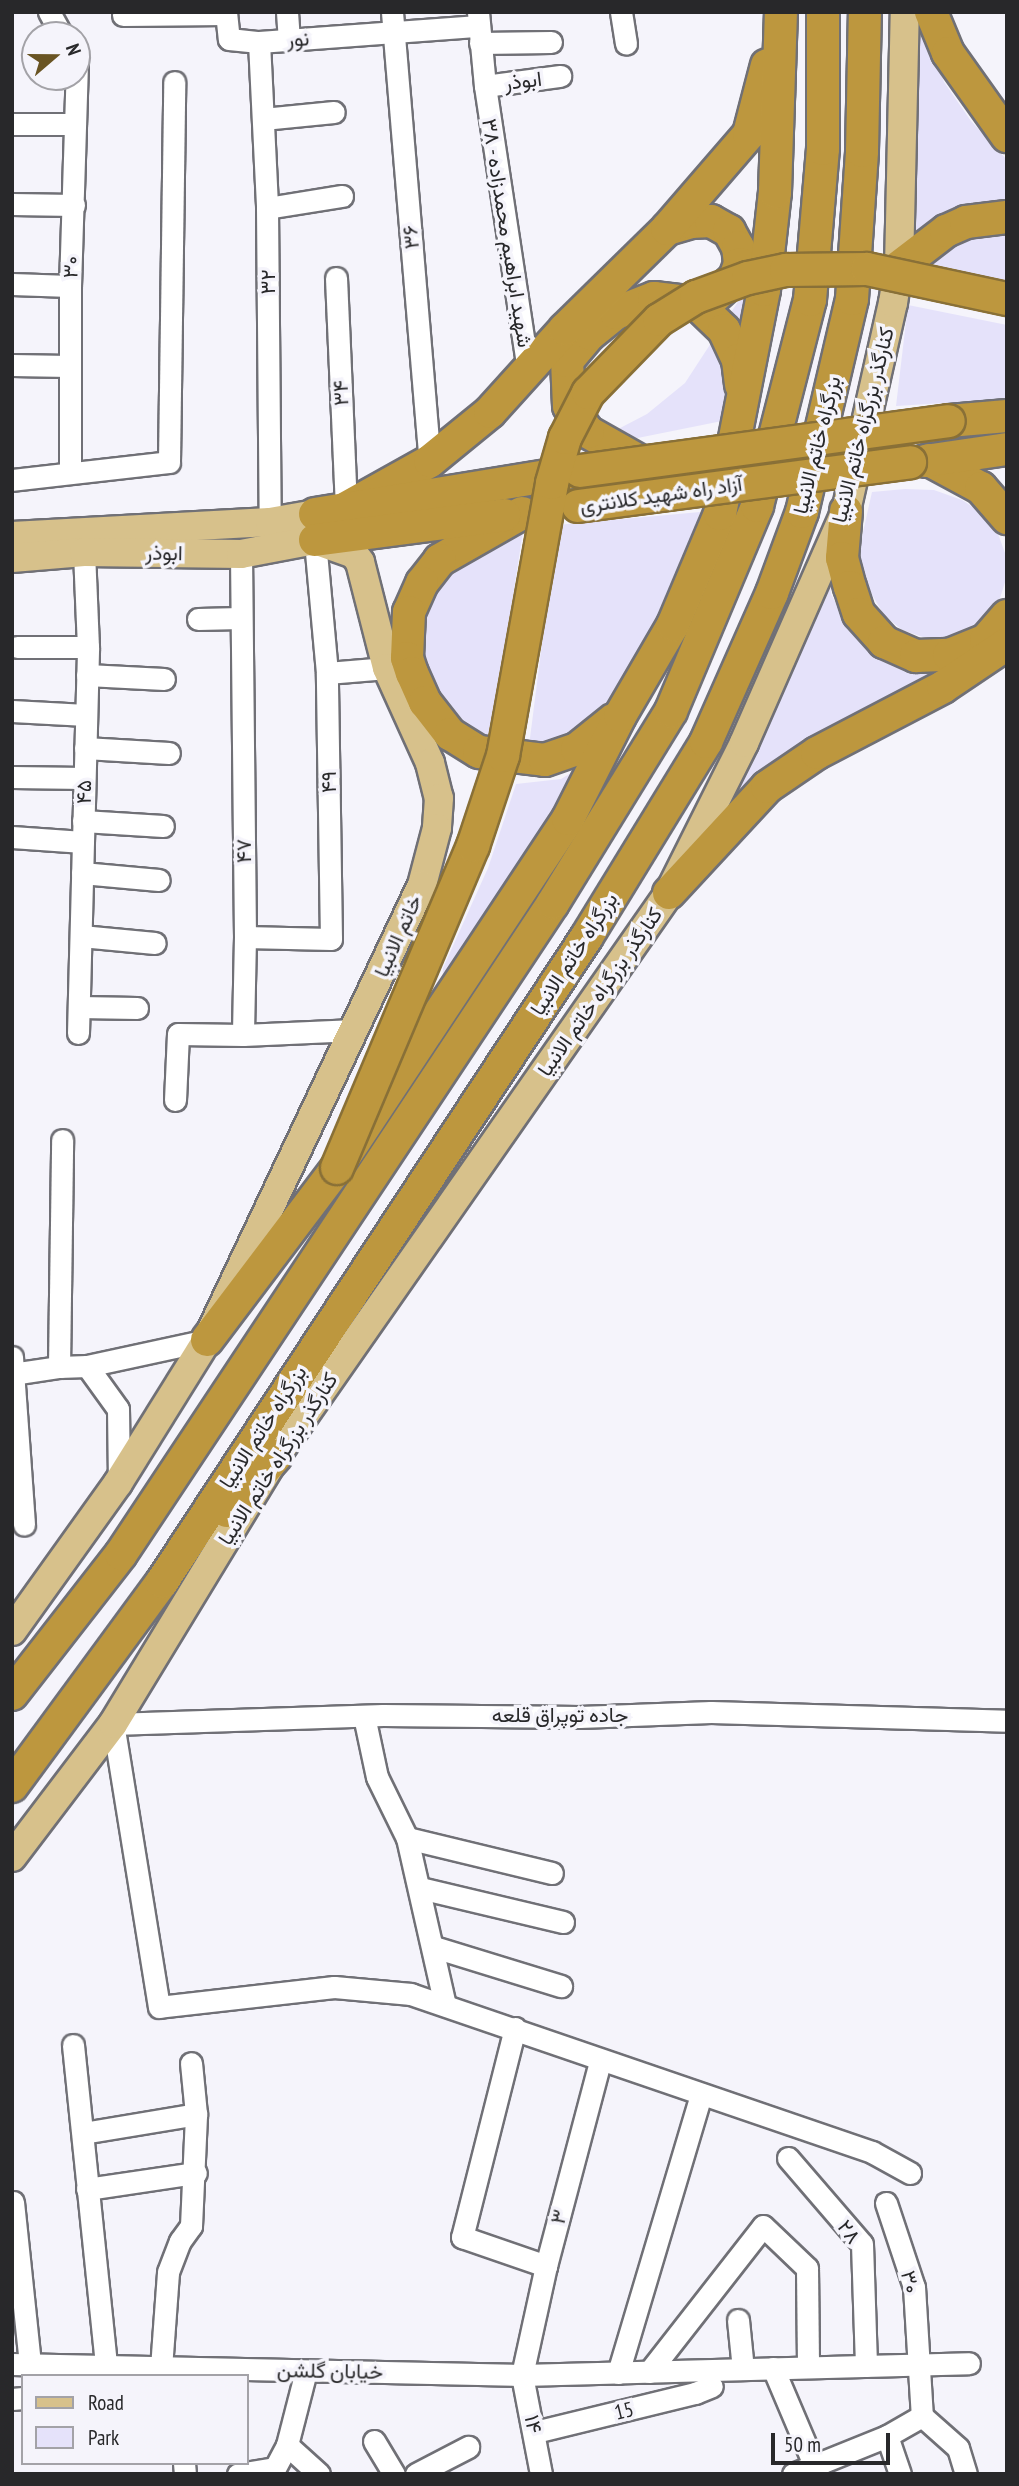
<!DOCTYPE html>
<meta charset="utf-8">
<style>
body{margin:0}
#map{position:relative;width:1019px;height:2486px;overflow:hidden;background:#f5f4fb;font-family:"PT Sans Narrow",Vazirmatn,sans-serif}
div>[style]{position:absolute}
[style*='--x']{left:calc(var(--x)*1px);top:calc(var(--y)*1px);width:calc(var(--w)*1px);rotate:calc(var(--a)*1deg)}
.green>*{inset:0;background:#e5e2fa}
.roads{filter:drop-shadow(2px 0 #707076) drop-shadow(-2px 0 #707076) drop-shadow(0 2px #707076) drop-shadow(0 -2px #707076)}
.minor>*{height:21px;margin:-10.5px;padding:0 10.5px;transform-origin:10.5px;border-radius:10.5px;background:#fff}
.major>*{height:28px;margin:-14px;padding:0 14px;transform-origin:14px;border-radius:14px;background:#d7c18b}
.highway>*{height:32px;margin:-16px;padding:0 16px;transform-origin:16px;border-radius:16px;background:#bd973e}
.bridges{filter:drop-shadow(2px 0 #897037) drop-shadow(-2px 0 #897037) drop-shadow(0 2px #897037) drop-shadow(0 -2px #897037)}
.highway-bridge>*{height:32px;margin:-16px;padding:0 16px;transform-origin:16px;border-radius:16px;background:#bd973e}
span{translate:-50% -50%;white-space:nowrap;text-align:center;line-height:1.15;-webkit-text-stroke:7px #f5f4fb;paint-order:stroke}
.street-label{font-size:21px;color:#28282a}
.frame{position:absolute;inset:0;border:14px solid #28282a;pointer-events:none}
.legend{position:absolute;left:21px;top:2374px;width:228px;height:91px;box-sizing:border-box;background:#f5f4fb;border:2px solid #a3a2a7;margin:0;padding:9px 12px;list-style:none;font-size:21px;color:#28282a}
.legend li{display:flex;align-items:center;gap:14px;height:35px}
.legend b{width:35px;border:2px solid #a3a2a7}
.north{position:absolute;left:21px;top:21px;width:70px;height:70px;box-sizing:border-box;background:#f5f4fb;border:2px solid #a3a2a7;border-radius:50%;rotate:70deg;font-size:19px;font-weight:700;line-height:28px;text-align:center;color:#28282a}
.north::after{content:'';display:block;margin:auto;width:24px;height:32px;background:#695423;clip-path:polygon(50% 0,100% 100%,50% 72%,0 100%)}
.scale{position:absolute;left:771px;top:2433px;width:119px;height:32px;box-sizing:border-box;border:4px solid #28282a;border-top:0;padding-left:9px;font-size:21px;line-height:24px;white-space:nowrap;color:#28282a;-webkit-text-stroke:5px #f5f4fb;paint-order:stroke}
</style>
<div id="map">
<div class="green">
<div style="clip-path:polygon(916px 12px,921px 12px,944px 82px,971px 121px,1007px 160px,1007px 205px,980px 204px,933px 227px,913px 242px)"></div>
<div style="clip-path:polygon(1007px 226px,1007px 287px,916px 269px,931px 249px)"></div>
<div style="clip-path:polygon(749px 296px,727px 420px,578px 450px,647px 414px,685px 383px,741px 297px)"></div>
<div style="clip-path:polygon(908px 305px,1007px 325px,1007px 399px,896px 406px)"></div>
<div style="clip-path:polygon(905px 489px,934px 490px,962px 500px,982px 513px,997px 531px,1005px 553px,1007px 576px,1000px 598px,987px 617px,968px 630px,947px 638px,923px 637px,902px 630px,884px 615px,860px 574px,859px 550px,872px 492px)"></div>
<div style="clip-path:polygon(700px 512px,683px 569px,608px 706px,564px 739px,529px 746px,557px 525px)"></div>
<div style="clip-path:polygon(523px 531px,490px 747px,473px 739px,421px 674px,422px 614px,452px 562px,498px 536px)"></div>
<div style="clip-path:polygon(829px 572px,831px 594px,845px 621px,964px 663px,732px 793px)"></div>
<div style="clip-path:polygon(588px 763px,442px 990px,443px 968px,488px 868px,516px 784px,561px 779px)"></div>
</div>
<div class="roads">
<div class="minor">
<div style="--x:49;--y:12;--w:26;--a:61"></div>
<div style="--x:226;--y:12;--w:27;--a:84"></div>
<div style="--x:229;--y:39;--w:30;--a:6"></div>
<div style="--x:259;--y:42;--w:220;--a:-4.2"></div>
<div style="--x:287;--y:12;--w:27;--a:86"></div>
<div style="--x:392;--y:12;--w:451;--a:85.2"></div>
<div style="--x:478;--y:12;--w:74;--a:84.6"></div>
<div style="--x:485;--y:86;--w:288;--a:81.4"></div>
<div style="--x:621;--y:12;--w:32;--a:81"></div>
<div style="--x:123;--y:15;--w:103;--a:-0.6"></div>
<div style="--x:259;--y:42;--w:166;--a:87.2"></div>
<div style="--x:267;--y:208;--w:314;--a:89.5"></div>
<div style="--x:480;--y:43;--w:71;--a:-0.8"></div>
<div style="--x:485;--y:86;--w:76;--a:-7.6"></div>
<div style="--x:263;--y:119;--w:71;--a:-5.6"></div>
<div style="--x:12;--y:124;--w:63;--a:0"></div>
<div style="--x:12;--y:204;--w:62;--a:0.9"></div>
<div style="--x:267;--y:208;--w:76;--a:-9.1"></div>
<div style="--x:336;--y:278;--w:230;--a:87.5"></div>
<div style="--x:12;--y:284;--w:58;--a:2"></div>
<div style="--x:12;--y:365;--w:57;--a:1"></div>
<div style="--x:70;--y:473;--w:187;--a:-90"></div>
<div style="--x:70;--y:286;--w:225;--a:-88.2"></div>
<div style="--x:12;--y:480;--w:158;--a:-6.5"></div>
<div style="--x:169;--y:462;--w:380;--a:-89.2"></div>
<div style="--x:241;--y:554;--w:383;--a:89.4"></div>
<div style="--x:245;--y:937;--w:98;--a:91.2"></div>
<div style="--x:243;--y:1035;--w:112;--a:-2.6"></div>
<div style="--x:198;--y:619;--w:43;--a:-1.3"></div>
<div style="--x:17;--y:647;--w:71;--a:0"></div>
<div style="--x:327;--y:673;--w:60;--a:-4.8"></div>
<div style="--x:87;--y:675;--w:77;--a:3"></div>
<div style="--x:12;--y:711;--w:74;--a:3.1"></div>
<div style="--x:85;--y:748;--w:84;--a:3.4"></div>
<div style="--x:12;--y:777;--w:72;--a:0.8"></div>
<div style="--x:83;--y:821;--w:80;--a:3.6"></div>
<div style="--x:12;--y:837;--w:71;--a:4"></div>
<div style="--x:82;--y:873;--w:77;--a:5.2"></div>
<div style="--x:81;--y:936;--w:74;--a:5.4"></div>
<div style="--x:245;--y:937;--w:86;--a:1.3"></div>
<div style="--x:331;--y:939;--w:266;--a:-90.9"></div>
<div style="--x:327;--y:673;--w:134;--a:-95.2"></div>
<div style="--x:79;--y:1007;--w:58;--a:1"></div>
<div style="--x:78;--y:1033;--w:386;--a:-88.5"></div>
<div style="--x:88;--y:647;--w:95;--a:-92.4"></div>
<div style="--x:175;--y:1100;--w:66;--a:-87.4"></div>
<div style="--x:178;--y:1034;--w:65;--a:0.9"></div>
<div style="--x:12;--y:1357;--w:168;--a:85.9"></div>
<div style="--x:87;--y:1366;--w:53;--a:54.2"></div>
<div style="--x:118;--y:1409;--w:69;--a:89.2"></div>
<div style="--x:59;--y:1367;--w:227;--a:-89.2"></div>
<div style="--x:12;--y:1374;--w:48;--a:-8.5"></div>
<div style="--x:59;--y:1367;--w:28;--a:-2"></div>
<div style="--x:87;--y:1366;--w:123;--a:-12.2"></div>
<div style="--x:364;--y:1716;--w:62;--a:78"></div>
<div style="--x:377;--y:1777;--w:68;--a:63.8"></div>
<div style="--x:407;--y:1838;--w:171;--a:77.2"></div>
<div style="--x:407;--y:1838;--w:149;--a:13.6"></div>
<div style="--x:420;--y:1888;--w:147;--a:13.4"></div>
<div style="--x:434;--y:1947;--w:133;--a:17.1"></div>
<div style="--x:515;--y:2028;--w:216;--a:104.2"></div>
<div style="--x:462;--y:2237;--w:89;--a:19"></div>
<div style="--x:73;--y:2045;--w:323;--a:84.1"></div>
<div style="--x:83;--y:2133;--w:115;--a:-9.5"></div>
<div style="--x:788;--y:2158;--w:113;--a:49.3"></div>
<div style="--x:862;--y:2244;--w:122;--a:88.1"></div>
<div style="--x:910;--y:2173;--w:43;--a:-151.1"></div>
<div style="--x:872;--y:2152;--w:487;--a:-161.1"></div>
<div style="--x:411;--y:1994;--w:77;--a:-174.8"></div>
<div style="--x:334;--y:1987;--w:176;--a:173.5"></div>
<div style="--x:159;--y:2007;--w:287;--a:-99.2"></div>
<div style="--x:113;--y:1724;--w:270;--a:-1.9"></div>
<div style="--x:383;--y:1715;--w:196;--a:0.6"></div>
<div style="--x:579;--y:1717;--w:132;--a:-2.2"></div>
<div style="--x:711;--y:1712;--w:296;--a:1.7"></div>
<div style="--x:87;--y:2189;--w:110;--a:-8.4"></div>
<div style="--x:13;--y:2202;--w:164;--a:84"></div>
<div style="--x:886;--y:2203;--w:89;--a:71.6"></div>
<div style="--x:914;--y:2287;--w:129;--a:86.5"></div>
<div style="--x:922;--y:2416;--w:48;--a:41.6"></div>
<div style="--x:958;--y:2448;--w:27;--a:73"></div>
<div style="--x:738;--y:2320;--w:49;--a:84.2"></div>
<div style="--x:12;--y:2364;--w:510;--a:1.24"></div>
<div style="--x:522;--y:2375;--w:447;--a:-1.5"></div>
<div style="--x:161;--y:2368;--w:96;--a:-85.8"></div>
<div style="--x:168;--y:2272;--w:33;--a:-69"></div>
<div style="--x:180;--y:2241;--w:19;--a:-54"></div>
<div style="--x:191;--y:2226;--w:112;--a:-87.4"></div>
<div style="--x:196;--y:2114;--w:51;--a:-95.6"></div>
<div style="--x:773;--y:2368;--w:115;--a:67"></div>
<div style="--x:649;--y:2372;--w:185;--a:-52"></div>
<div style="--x:763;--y:2226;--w:61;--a:43.7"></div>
<div style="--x:807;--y:2268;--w:99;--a:89.4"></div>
<div style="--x:618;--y:2373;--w:291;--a:-73.4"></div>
<div style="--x:12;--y:2399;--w:11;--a:-5"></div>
<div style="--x:535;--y:2432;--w:165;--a:-13.7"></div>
<div style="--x:695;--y:2393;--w:18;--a:-22"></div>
<div style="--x:887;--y:2436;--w:40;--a:71.1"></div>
<div style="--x:374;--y:2441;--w:39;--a:59"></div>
<div style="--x:287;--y:2445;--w:43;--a:42.2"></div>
<div style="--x:184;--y:2463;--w:11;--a:85"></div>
<div style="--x:238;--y:2474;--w:37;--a:-9"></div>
<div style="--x:275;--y:2468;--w:26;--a:-62"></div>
<div style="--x:287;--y:2445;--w:76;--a:-75.6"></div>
<div style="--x:416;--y:2474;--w:59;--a:-27.4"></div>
<div style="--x:541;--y:2474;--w:101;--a:-100.9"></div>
<div style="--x:522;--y:2375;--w:112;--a:-77.6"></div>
<div style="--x:546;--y:2266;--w:212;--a:-75.2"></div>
<div style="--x:793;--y:2474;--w:101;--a:-22"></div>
<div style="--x:887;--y:2436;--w:40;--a:-29.7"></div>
</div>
<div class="major">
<div style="--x:12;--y:536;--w:258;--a:-3.1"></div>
<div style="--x:270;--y:522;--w:46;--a:-10.1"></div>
<div style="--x:12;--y:558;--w:72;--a:-4.8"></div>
<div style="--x:84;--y:552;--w:157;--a:0.7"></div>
<div style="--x:241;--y:554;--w:75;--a:-10.7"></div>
<div style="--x:315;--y:540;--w:41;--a:19.7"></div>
<div style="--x:354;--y:554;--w:10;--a:53"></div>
<div style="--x:360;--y:562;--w:109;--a:75.7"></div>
<div style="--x:387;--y:668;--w:104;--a:65.6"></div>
<div style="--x:430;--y:763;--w:36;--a:76"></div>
<div style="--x:439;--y:798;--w:30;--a:94"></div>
<div style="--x:437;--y:828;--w:59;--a:104.7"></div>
<div style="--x:422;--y:885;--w:503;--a:115.29"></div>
<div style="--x:207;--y:1340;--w:168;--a:121.9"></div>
<div style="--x:118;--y:1483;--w:182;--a:125.6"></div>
<div style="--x:12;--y:1857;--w:167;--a:-52.8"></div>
<div style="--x:113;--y:1724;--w:314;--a:-58.7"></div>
<div style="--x:276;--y:1456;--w:687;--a:-55.08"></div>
<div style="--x:669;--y:893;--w:168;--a:-63.4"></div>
<div style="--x:744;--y:743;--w:253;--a:-66.3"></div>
<div style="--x:846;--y:511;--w:213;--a:-77.3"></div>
<div style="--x:893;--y:303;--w:36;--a:-81"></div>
<div style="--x:899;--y:267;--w:255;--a:-88.7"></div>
</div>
<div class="highway">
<div style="--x:931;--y:12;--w:44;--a:67.5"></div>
<div style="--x:948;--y:53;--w:102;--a:54.6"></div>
<div style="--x:667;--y:229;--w:25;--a:-16"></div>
<div style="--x:691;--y:222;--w:20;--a:-3"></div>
<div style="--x:711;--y:221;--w:21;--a:29"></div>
<div style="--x:729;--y:231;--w:18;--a:61"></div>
<div style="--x:738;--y:247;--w:17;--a:83"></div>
<div style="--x:740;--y:264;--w:15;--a:110"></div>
<div style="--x:735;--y:278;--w:28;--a:138"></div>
<div style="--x:899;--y:267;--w:59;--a:-37.5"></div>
<div style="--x:946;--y:231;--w:22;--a:-24"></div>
<div style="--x:966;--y:222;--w:41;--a:-7"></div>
<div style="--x:949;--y:421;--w:58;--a:-4.9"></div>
<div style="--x:929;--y:460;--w:59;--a:28.3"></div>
<div style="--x:981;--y:488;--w:40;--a:49"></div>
<div style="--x:925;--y:461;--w:83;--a:-8.3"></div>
<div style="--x:641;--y:462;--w:61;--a:-150.5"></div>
<div style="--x:588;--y:432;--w:32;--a:-126"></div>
<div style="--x:569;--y:406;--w:45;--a:-92.5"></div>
<div style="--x:567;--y:361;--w:35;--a:-50"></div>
<div style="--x:590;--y:334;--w:33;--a:-39"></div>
<div style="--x:616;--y:313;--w:41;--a:-21.5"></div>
<div style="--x:654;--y:298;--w:42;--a:6.8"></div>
<div style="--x:696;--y:303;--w:39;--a:44"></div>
<div style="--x:724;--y:330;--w:33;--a:65"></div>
<div style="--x:738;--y:360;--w:25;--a:83"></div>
<div style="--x:346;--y:508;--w:96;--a:-29.2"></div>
<div style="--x:430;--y:461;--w:77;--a:-39.2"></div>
<div style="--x:490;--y:412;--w:112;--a:-47.9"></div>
<div style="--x:565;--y:329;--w:143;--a:-44.4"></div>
<div style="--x:667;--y:229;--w:125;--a:-49.2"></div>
<div style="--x:749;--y:134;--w:71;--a:-75.4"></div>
<div style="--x:846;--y:511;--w:47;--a:94.9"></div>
<div style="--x:842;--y:558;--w:30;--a:75"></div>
<div style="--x:850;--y:587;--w:28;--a:72"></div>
<div style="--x:859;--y:614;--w:38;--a:48"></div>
<div style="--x:884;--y:642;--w:35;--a:24"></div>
<div style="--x:916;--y:656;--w:33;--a:-2"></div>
<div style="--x:949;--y:655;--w:40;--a:-22"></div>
<div style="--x:986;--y:640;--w:32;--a:-49"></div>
<div style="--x:522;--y:513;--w:95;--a:150.2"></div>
<div style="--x:440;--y:560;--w:29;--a:128"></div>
<div style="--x:422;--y:583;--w:32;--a:114"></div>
<div style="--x:409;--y:612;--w:46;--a:92.5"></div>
<div style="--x:407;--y:658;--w:16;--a:72"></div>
<div style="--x:412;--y:673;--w:32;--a:66"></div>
<div style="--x:425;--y:702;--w:41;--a:52"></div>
<div style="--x:450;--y:734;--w:34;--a:32"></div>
<div style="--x:479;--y:752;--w:66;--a:6.9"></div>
<div style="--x:545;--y:760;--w:34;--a:-19"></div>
<div style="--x:577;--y:749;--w:46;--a:-38.9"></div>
<div style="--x:315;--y:514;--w:267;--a:-9.3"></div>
<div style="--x:315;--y:540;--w:191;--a:-7.5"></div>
<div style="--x:669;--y:893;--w:144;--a:-47.2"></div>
<div style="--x:767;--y:787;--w:60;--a:-34.2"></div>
<div style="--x:817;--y:753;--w:142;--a:-27.6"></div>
<div style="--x:943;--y:687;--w:77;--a:-33.9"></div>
<div style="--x:207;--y:1340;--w:216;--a:-52.9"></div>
<div style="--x:337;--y:1168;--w:419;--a:-56.5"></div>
<div style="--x:568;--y:819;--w:115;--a:-63.2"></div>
<div style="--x:620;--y:716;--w:105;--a:-59.8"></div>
<div style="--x:673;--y:625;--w:121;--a:-67.1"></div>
<div style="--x:720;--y:514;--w:228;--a:-78.9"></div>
<div style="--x:764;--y:290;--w:99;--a:-83.6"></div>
<div style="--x:775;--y:192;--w:180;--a:-88.1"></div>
<div style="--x:227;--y:1511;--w:74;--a:-48.3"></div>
<div style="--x:12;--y:1694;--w:177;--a:-52.1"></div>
<div style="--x:121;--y:1554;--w:781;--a:-56.43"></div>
<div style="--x:553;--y:903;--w:225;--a:-58.4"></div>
<div style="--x:671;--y:711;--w:222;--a:-67.2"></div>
<div style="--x:757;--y:506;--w:213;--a:-75.6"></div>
<div style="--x:810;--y:300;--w:152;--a:-85.1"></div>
<div style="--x:823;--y:149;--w:137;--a:-90"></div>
<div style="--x:12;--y:1786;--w:253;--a:-53.7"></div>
<div style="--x:162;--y:1582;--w:771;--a:-56.64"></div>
<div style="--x:586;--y:938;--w:230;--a:-58.5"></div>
<div style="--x:706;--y:742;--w:163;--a:-66.1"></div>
<div style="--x:772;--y:593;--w:86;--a:-69.7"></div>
<div style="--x:802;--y:512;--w:219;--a:-76.8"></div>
<div style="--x:852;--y:299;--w:148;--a:-86.1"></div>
<div style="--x:862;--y:151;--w:139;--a:-88.8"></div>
</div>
</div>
<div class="bridges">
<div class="highway-bridge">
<div style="--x:580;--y:471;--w:372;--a:-7.7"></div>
<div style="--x:578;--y:506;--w:335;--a:-7.5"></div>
<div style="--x:337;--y:1168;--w:350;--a:-67.1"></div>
<div style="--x:473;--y:846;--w:95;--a:-71.6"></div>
<div style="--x:503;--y:756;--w:277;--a:-79.8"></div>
<div style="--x:552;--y:483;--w:47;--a:-73.9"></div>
<div style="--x:565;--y:438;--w:51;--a:-62.9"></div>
<div style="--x:588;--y:393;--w:102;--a:-45.8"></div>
<div style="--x:659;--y:320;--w:44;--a:-31.9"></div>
<div style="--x:696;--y:297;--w:55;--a:-20.1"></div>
<div style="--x:748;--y:278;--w:39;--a:-12"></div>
<div style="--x:786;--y:270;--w:81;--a:-0.7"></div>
<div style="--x:867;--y:269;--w:143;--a:12.1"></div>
</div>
</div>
<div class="street-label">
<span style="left:298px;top:39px;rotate:-4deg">نور</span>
<span style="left:523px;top:81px;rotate:-7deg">ابوذر</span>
<span style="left:507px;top:233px;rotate:81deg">شهید ابراهیم محمدزاده - ۳۸</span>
<span style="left:411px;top:237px;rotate:-95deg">۳۶</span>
<span style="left:71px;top:267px;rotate:-87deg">۳۰</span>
<span style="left:268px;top:282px;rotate:-90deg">۳۲</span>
<span style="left:341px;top:393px;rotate:-92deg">۳۴</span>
<span style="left:863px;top:425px;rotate:-76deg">کنارگذر بزرگراه خاتم الانبیا</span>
<span style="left:817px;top:445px;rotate:-76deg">بزرگراه خاتم الانبیا</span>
<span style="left:661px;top:495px;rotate:-8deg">آزاد راه شهید کلانتری</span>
<span style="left:164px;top:553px;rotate:1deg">ابوذر</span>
<span style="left:329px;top:782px;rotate:-91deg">۴۹</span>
<span style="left:84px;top:792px;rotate:-89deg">۴۵</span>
<span style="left:244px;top:851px;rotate:-91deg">۴۷</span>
<span style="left:398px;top:936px;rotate:-66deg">خاتم الانبیا</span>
<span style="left:574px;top:954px;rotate:-57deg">بزرگراه خاتم الانبیا</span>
<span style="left:600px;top:992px;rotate:-55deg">کنارگذر بزرگراه خاتم الانبیا</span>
<span style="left:263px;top:1427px;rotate:-57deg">بزرگراه خاتم الانبیا</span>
<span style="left:278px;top:1459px;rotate:-57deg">کنارگذر بزرگراه خاتم الانبیا</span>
<span style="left:560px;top:1715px">جاده توپراق قلعه</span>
<span style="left:559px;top:2217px;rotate:-75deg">۳</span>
<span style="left:849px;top:2232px;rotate:54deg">۲۸</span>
<span style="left:910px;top:2282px;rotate:77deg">۳۰</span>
<span style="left:330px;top:2371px;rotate:1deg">خیابان گلشن</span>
<span style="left:624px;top:2411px;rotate:-14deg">15</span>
<span style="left:533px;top:2424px;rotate:79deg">۱۴</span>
</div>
<div class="frame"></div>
<ul class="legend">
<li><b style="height:9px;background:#d7c18b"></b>Road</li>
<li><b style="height:19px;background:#e5e2fa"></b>Park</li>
</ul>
<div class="north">N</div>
<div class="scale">50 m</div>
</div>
